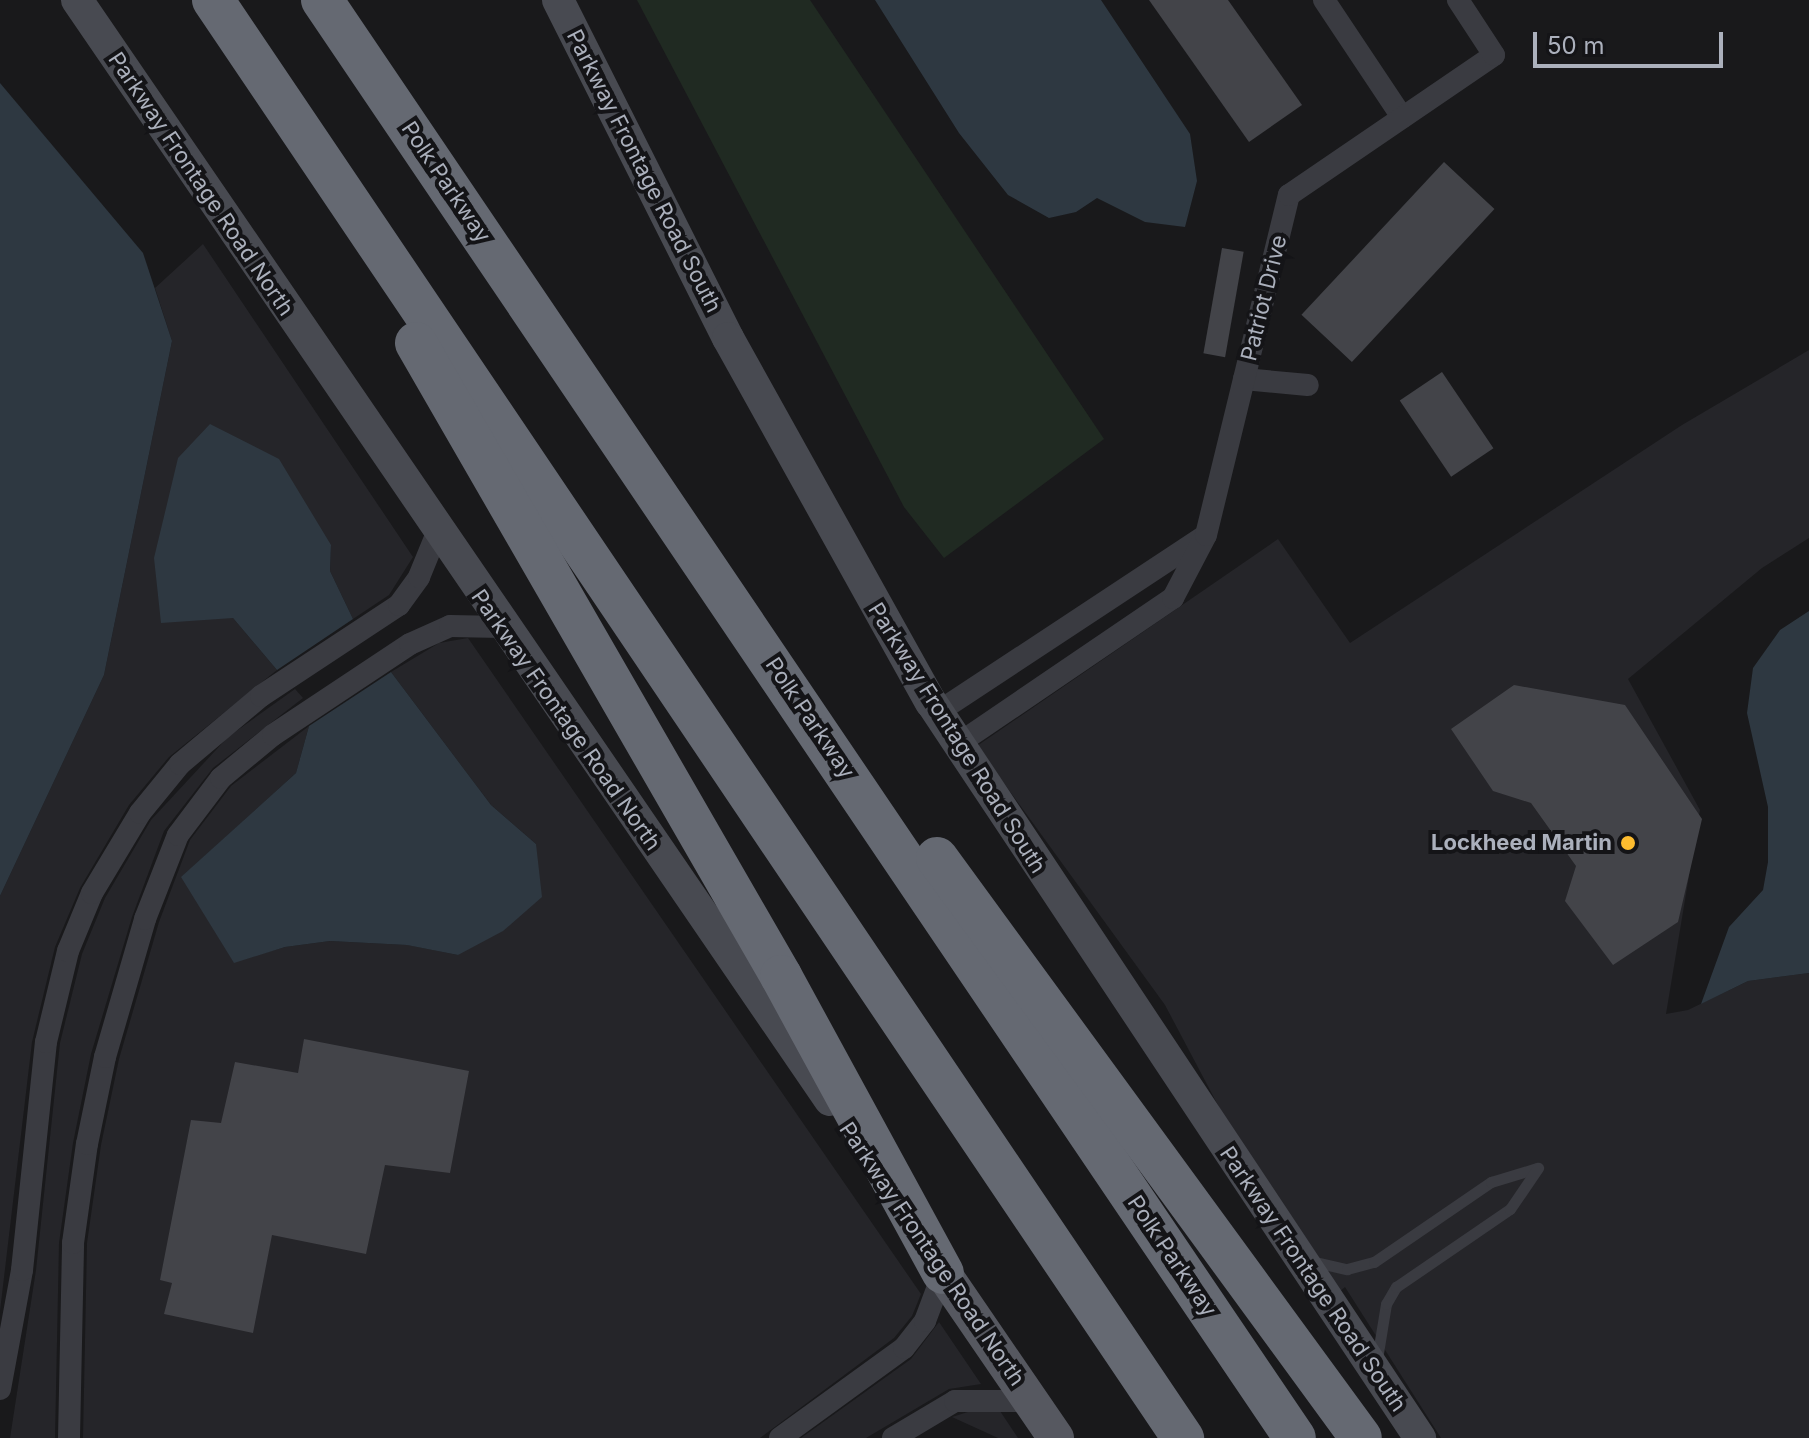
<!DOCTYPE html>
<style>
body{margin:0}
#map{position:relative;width:1809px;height:1438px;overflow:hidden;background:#19191b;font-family:Inter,sans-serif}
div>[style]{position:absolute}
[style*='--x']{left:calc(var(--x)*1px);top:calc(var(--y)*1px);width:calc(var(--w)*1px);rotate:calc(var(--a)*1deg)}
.built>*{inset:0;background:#252529}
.green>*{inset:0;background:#202a22}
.water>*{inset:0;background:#2e3841}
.building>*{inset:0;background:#434449;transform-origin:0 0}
.lane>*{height:11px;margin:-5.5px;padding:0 5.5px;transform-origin:5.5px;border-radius:5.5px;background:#3a3b41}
.street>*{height:22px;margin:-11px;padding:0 11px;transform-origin:11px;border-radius:11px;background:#3a3b41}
.secondary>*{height:32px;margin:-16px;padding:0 16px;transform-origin:16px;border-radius:16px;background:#484a51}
.primary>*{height:36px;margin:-18px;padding:0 18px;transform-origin:18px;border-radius:18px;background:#565860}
.highway>*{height:42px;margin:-21px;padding:0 21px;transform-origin:21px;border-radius:21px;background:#656972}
.dots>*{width:22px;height:22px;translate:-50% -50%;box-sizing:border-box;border:4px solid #141417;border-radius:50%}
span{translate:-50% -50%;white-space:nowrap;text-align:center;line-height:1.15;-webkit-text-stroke:8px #141417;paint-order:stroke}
.street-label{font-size:22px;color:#abb0bc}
.poi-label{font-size:22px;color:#abb0bc;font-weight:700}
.right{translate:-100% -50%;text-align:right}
.scale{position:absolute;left:1533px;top:32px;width:190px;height:36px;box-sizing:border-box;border:4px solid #abb0bc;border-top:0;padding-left:10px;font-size:24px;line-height:28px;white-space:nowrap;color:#abb0bc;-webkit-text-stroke:6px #141417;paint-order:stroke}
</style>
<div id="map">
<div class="built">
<div style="clip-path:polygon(203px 244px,413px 557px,389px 595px,353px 619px,330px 571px,331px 545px,233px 618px,277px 670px,169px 757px,129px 805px,80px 888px,55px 947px,32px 1042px,0 1311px,0 896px,104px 675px,172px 341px,155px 288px)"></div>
<div style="clip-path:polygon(1809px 350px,1809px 538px,1762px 568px,1628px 679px,1700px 810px,1666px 1014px,1688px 1010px,1748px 981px,1809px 973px,1809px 1438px,1441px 1438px,1345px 1287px,1339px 1292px,1238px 1143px,1165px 1005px,977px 746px,1278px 539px,1350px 643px,1682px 425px)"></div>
<div style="clip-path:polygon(468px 638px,921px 1294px,912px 1316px,894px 1338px,760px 1438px,83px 1438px,87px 1243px,101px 1145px,119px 1059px,159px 922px,190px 840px,231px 786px,309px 726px,296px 773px,182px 877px,234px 962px,285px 947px,330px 941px,408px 945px,458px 955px,536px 844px,491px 805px,391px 672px,439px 643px)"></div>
<div style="clip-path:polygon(295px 689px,303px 698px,213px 768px,164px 831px,132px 917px,91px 1054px,73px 1143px,59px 1243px,55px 1438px,10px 1438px,36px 1270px,60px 1043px,82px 954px,105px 898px,151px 820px,228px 737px)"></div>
<div style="clip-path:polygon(939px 1322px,981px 1384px,949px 1389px,866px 1438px,801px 1438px,911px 1359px)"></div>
<div style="clip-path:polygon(971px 1411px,1000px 1411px,1018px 1438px,998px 1438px,952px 1417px)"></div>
</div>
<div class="green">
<div style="clip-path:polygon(637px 0,810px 0,1104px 439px,944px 558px,904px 507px)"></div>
</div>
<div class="water">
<div style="clip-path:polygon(875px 0,1101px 0,1190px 134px,1197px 181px,1185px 227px,1145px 222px,1097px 198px,1076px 212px,1049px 218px,1008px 195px,959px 133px)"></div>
<div style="clip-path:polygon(0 83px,143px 253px,172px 341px,104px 675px,0 896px)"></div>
<div style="clip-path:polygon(210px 424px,279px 459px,331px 545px,330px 571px,353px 619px,277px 670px,233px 618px,161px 623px,154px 558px,167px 504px,178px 458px)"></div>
<div style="clip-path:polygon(1809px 611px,1809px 973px,1748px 981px,1701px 1004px,1729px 927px,1763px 890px,1768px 862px,1768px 807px,1747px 713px,1753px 668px,1780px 630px)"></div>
<div style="clip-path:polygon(391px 672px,491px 805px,536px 844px,542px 897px,503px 931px,458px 955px,407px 945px,330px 941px,285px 947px,234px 963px,181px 877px,296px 773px,309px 726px)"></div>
</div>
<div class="building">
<div style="clip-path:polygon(1149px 0,1228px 0,1302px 105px,1249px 142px)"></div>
<div style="left:1444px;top:162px;width:69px;height:209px;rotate:43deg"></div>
<div style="left:1222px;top:248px;width:22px;height:107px;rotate:10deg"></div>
<div style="left:1442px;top:372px;width:92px;height:51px;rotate:56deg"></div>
<div style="clip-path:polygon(1514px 685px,1625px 705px,1702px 819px,1678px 922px,1613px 965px,1565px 901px,1576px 866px,1531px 803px,1493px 791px,1451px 729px)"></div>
<div style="clip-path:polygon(304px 1039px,469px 1071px,450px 1173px,385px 1165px,366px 1254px,272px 1235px,253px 1333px,164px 1314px,172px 1283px,160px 1280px,191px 1120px,221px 1123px,235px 1062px,298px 1073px)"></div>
</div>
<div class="lane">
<div style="--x:1311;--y:1261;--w:37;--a:13"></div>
<div style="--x:1347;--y:1269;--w:28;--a:-15"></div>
<div style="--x:1374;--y:1262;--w:142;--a:-34.4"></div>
<div style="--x:1491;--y:1182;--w:48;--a:-16.9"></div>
<div style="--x:1377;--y:1359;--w:56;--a:-80.7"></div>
<div style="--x:1386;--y:1304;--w:20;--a:-60"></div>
<div style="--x:1396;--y:1287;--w:138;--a:-34.4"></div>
<div style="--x:1510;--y:1209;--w:50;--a:-55.7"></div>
</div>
<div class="street">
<div style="--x:1324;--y:0;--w:141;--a:56.3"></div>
<div style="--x:1244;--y:379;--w:64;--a:5.4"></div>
<div style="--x:938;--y:712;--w:316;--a:-33.4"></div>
<div style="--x:958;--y:744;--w:260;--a:-34.2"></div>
<div style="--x:1173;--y:598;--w:71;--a:-62.4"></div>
<div style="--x:1206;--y:535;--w:350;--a:-76.3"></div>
<div style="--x:1289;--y:195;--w:248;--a:-34.3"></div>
<div style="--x:1494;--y:55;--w:66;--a:-123.2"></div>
<div style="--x:0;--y:1389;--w:121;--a:-79.5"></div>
<div style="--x:22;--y:1270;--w:229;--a:-84"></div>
<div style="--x:46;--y:1042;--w:94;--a:-76.4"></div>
<div style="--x:68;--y:951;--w:63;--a:-67.5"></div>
<div style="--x:92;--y:893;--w:93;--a:-59"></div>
<div style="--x:140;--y:813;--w:63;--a:-50.8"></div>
<div style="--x:180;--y:764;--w:106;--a:-40"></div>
<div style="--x:261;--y:696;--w:165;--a:-33.4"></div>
<div style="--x:399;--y:605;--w:34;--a:-54"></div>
<div style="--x:419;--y:577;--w:48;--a:-67.8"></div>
<div style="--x:69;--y:1438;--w:195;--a:-88.8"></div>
<div style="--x:73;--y:1243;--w:100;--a:-82"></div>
<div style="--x:87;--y:1144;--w:89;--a:-78.3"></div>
<div style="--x:105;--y:1057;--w:144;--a:-73.8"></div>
<div style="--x:145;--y:919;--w:90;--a:-68.6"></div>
<div style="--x:178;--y:835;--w:71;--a:-53"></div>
<div style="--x:221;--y:778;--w:67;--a:-39.6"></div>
<div style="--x:273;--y:735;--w:164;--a:-33.6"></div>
<div style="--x:410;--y:644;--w:44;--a:-24.2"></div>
<div style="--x:450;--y:626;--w:52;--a:1.1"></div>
<div style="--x:780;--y:1438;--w:153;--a:-36"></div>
<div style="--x:904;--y:1348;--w:34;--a:-52"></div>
<div style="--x:925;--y:1321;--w:51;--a:-69.4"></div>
<div style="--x:893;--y:1438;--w:72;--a:-30.8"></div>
<div style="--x:955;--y:1401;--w:76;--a:0"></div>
</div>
<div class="secondary">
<div style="--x:77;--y:0;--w:1333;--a:55.61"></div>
<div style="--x:558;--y:0;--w:378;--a:63.3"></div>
<div style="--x:728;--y:338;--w:417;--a:60.9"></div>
<div style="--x:931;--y:702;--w:884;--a:56.4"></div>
</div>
<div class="primary">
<div style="--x:943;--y:1273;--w:200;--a:55.6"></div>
</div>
<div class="highway">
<div style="--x:213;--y:0;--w:1735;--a:56"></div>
<div style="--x:322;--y:0;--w:1736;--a:55.92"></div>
<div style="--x:416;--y:343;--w:731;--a:60.03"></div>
<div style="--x:781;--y:976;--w:338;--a:61.4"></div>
<div style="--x:937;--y:858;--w:718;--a:53.83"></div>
</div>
<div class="dots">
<div style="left:1628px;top:843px;background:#fdbc2f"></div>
</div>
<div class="street-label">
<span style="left:644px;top:171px;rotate:63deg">Parkway Frontage Road South</span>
<span style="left:446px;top:182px;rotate:56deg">Polk Parkway</span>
<span style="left:201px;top:184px;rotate:56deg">Parkway Frontage Road North</span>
<span style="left:1264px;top:298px;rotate:-76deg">Patriot Drive</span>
<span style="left:810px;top:718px;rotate:56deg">Polk Parkway</span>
<span style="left:566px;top:720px;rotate:55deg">Parkway Frontage Road North</span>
<span style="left:957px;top:738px;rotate:58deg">Parkway Frontage Road South</span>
<span style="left:932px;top:1254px;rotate:56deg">Parkway Frontage Road North</span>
<span style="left:1172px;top:1256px;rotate:56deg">Polk Parkway</span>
<span style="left:1313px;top:1279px;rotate:56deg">Parkway Frontage Road South</span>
</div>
<div class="poi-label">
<span class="right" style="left:1612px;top:843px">Lockheed Martin</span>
</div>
<div class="scale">50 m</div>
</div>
